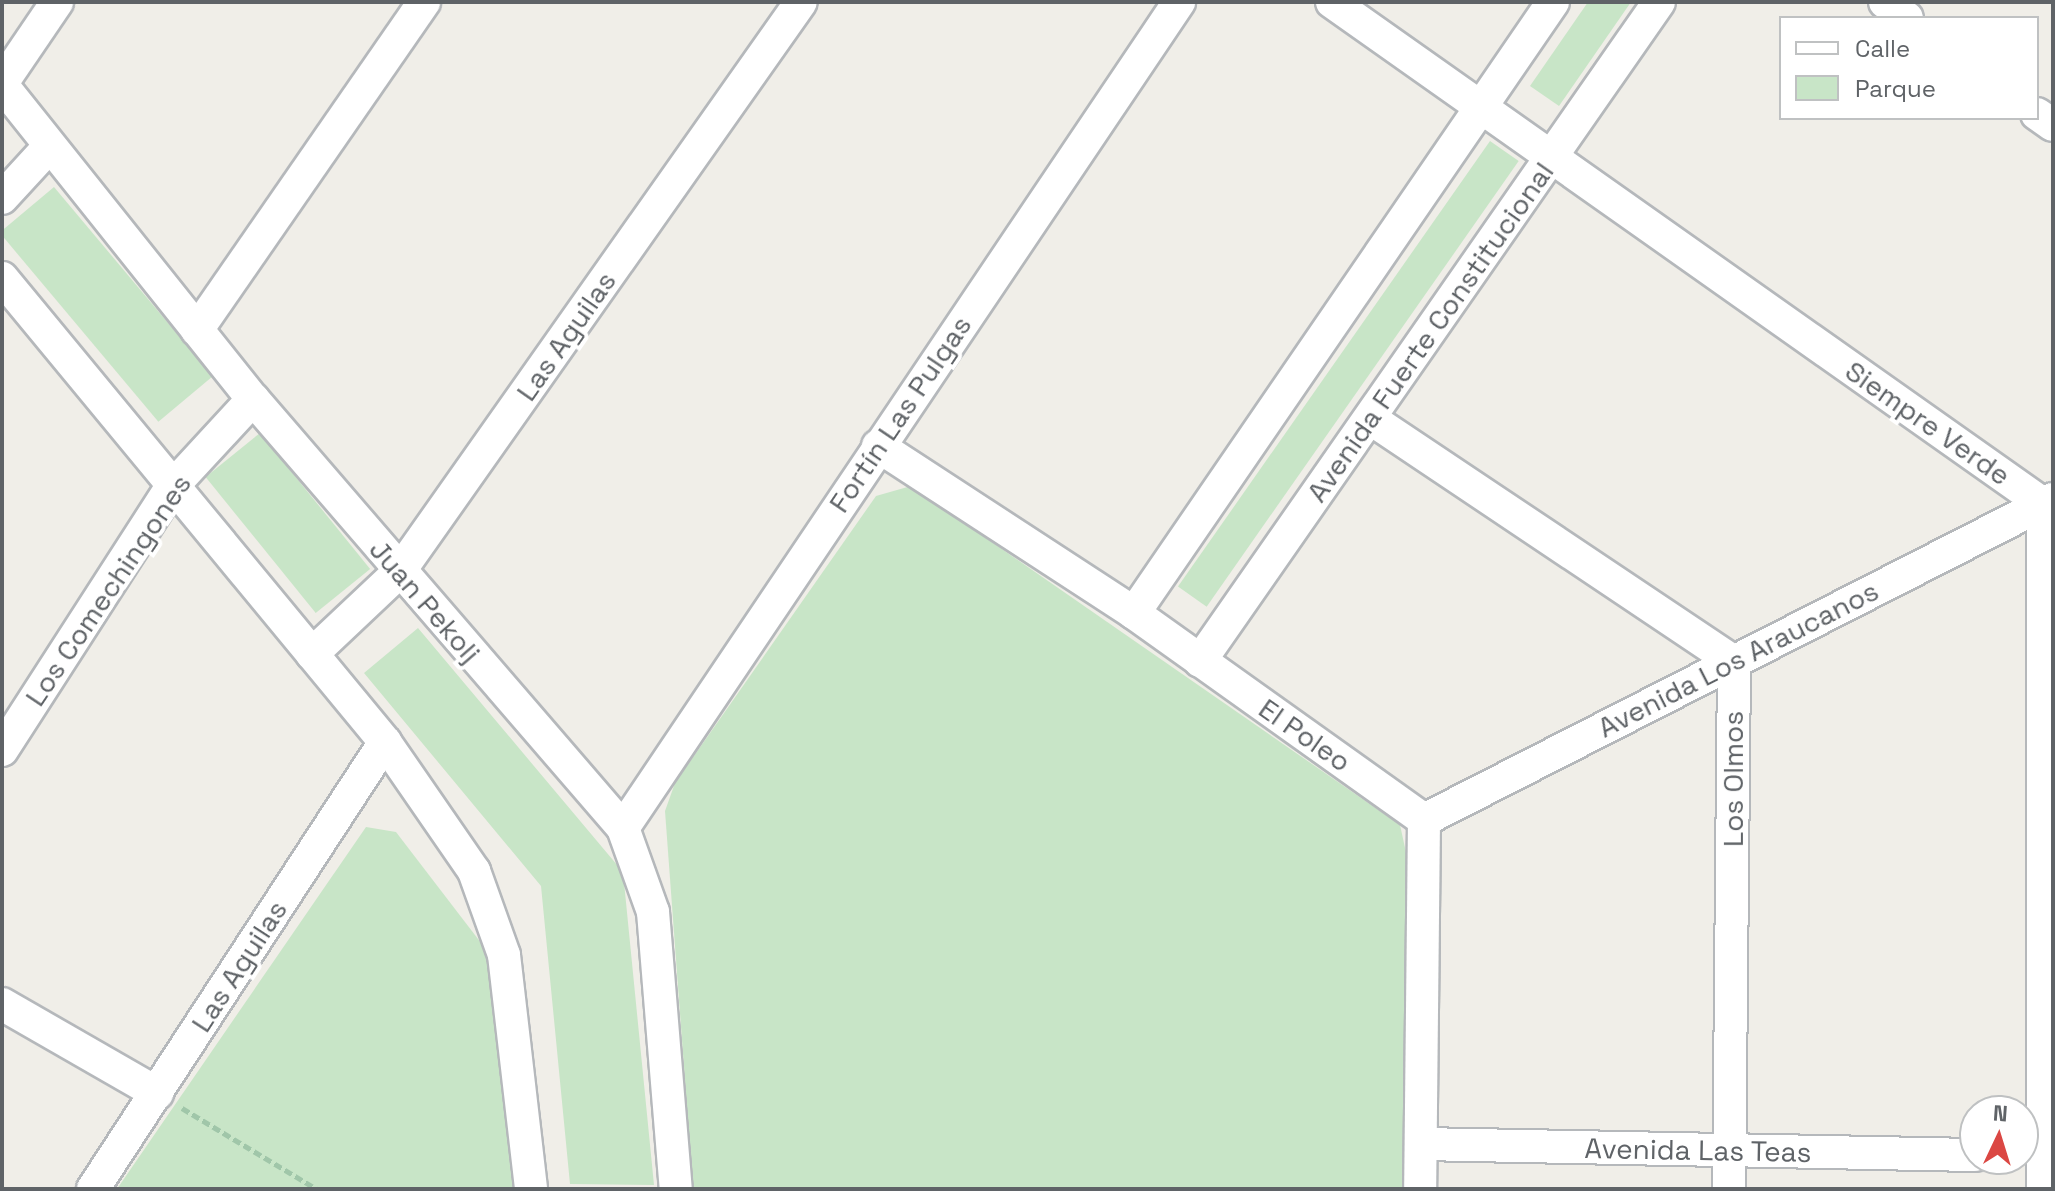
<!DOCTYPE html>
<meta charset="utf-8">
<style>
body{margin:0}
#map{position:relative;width:2055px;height:1191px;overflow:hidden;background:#f0eee8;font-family:"Space Grotesk",sans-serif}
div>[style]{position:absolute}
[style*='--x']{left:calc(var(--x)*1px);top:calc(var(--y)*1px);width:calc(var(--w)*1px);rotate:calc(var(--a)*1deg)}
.green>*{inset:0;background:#c8e5c7;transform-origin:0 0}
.path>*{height:5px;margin-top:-2.5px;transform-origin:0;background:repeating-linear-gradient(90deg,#a0c6a9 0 8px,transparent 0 12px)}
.roads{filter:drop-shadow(2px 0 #b5b8bb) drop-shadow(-2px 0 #b5b8bb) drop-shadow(0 2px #b5b8bb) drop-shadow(0 -2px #b5b8bb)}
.minor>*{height:32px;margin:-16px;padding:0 16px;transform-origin:16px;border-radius:16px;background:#fff}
span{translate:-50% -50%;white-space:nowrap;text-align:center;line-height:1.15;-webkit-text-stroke:8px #fff;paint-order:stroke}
.street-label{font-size:28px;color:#5f6367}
.frame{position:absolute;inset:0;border:4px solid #5f6367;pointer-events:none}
.legend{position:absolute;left:1779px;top:16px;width:260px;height:104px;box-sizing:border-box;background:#fff;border:2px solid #bfc1c2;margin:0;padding:10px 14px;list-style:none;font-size:24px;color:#5f6367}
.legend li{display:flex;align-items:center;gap:16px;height:40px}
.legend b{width:40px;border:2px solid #bfc1c2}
.north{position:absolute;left:1959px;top:1095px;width:80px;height:80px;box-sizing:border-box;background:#fff;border:2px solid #bfc1c2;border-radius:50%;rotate:4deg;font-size:22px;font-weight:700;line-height:32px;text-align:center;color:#5f6367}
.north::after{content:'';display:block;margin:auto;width:28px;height:36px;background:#db4743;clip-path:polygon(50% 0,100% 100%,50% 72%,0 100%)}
</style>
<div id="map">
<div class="green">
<div style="clip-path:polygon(1588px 2px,1631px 2px,1559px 106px,1530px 86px)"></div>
<div style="left:1490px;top:141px;width:35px;height:544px;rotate:35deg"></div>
<div style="left:54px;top:187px;width:247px;height:71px;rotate:50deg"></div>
<div style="left:260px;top:433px;width:175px;height:70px;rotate:51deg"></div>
<div style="clip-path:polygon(911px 486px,1400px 825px,1407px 857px,1404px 1189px,693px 1189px,665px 811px,675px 783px,876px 496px)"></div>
<div style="clip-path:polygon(418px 628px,623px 872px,654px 1185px,570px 1184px,541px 886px,364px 673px)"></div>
<div style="clip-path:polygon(366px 827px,396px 832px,488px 952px,517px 1189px,117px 1189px)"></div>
</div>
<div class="path">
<div style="--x:182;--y:1108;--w:157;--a:31"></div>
</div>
<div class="roads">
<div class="minor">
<div style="--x:1332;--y:2;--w:870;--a:35.22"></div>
<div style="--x:2043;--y:504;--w:685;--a:90"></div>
<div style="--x:1885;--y:2;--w:27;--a:36"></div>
<div style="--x:2;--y:83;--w:98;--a:-55.8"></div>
<div style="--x:2;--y:85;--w:402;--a:51.4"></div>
<div style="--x:253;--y:399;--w:567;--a:49.22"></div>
<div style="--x:623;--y:828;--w:89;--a:70.3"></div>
<div style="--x:653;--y:912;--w:278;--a:85.3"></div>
<div style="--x:2037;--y:114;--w:19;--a:35"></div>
<div style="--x:2;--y:198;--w:68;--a:-47.4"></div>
<div style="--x:2;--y:278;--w:602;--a:50.46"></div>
<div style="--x:385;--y:742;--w:157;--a:55.4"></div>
<div style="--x:474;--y:871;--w:89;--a:70.3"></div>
<div style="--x:504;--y:955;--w:236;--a:83.4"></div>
<div style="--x:197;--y:330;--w:399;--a:-55.3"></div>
<div style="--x:1371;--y:419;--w:437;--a:33.8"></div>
<div style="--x:1734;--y:662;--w:527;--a:90.54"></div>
<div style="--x:878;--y:446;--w:306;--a:33.1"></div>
<div style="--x:1134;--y:613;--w:356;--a:35.5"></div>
<div style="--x:1424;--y:820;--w:369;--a:90.6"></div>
<div style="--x:1134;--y:613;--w:741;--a:-55.56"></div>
<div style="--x:312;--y:654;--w:120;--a:-43.3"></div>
<div style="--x:399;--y:572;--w:697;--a:-54.81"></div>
<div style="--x:1200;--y:661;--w:803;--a:-55.14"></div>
<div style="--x:2;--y:750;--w:312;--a:-57.2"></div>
<div style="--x:171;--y:488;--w:121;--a:-47.3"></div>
<div style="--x:1424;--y:820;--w:706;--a:-27.04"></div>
<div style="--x:623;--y:828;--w:996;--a:-56.05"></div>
<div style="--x:2;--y:1004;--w:179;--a:29.9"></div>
<div style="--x:1421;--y:1144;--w:554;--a:1.14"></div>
<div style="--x:93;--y:1189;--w:534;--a:-56.85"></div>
</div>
</div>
<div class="street-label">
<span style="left:1430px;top:332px;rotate:-55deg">Avenida Fuerte Constitucional</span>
<span style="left:566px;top:336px;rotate:-55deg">Las Aguilas</span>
<span style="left:900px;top:414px;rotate:-56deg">Fortín Las Pulgas</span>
<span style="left:1928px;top:423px;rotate:35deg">Siempre Verde</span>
<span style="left:108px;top:590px;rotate:-56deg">Los Comechingones</span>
<span style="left:425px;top:601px;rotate:49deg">Juan Pekolj</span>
<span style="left:1738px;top:659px;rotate:-27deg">Avenida Los Araucanos</span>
<span style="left:1305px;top:735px;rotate:35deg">El Poleo</span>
<span style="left:1733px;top:779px;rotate:-90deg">Los Olmos</span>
<span style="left:239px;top:966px;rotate:-57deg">Las Aguilas</span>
<span style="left:1698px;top:1150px;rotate:1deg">Avenida Las Teas</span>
</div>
<div class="frame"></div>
<ul class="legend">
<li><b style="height:10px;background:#fff"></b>Calle</li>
<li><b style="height:22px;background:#c8e5c7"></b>Parque</li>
</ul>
<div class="north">N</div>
</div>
